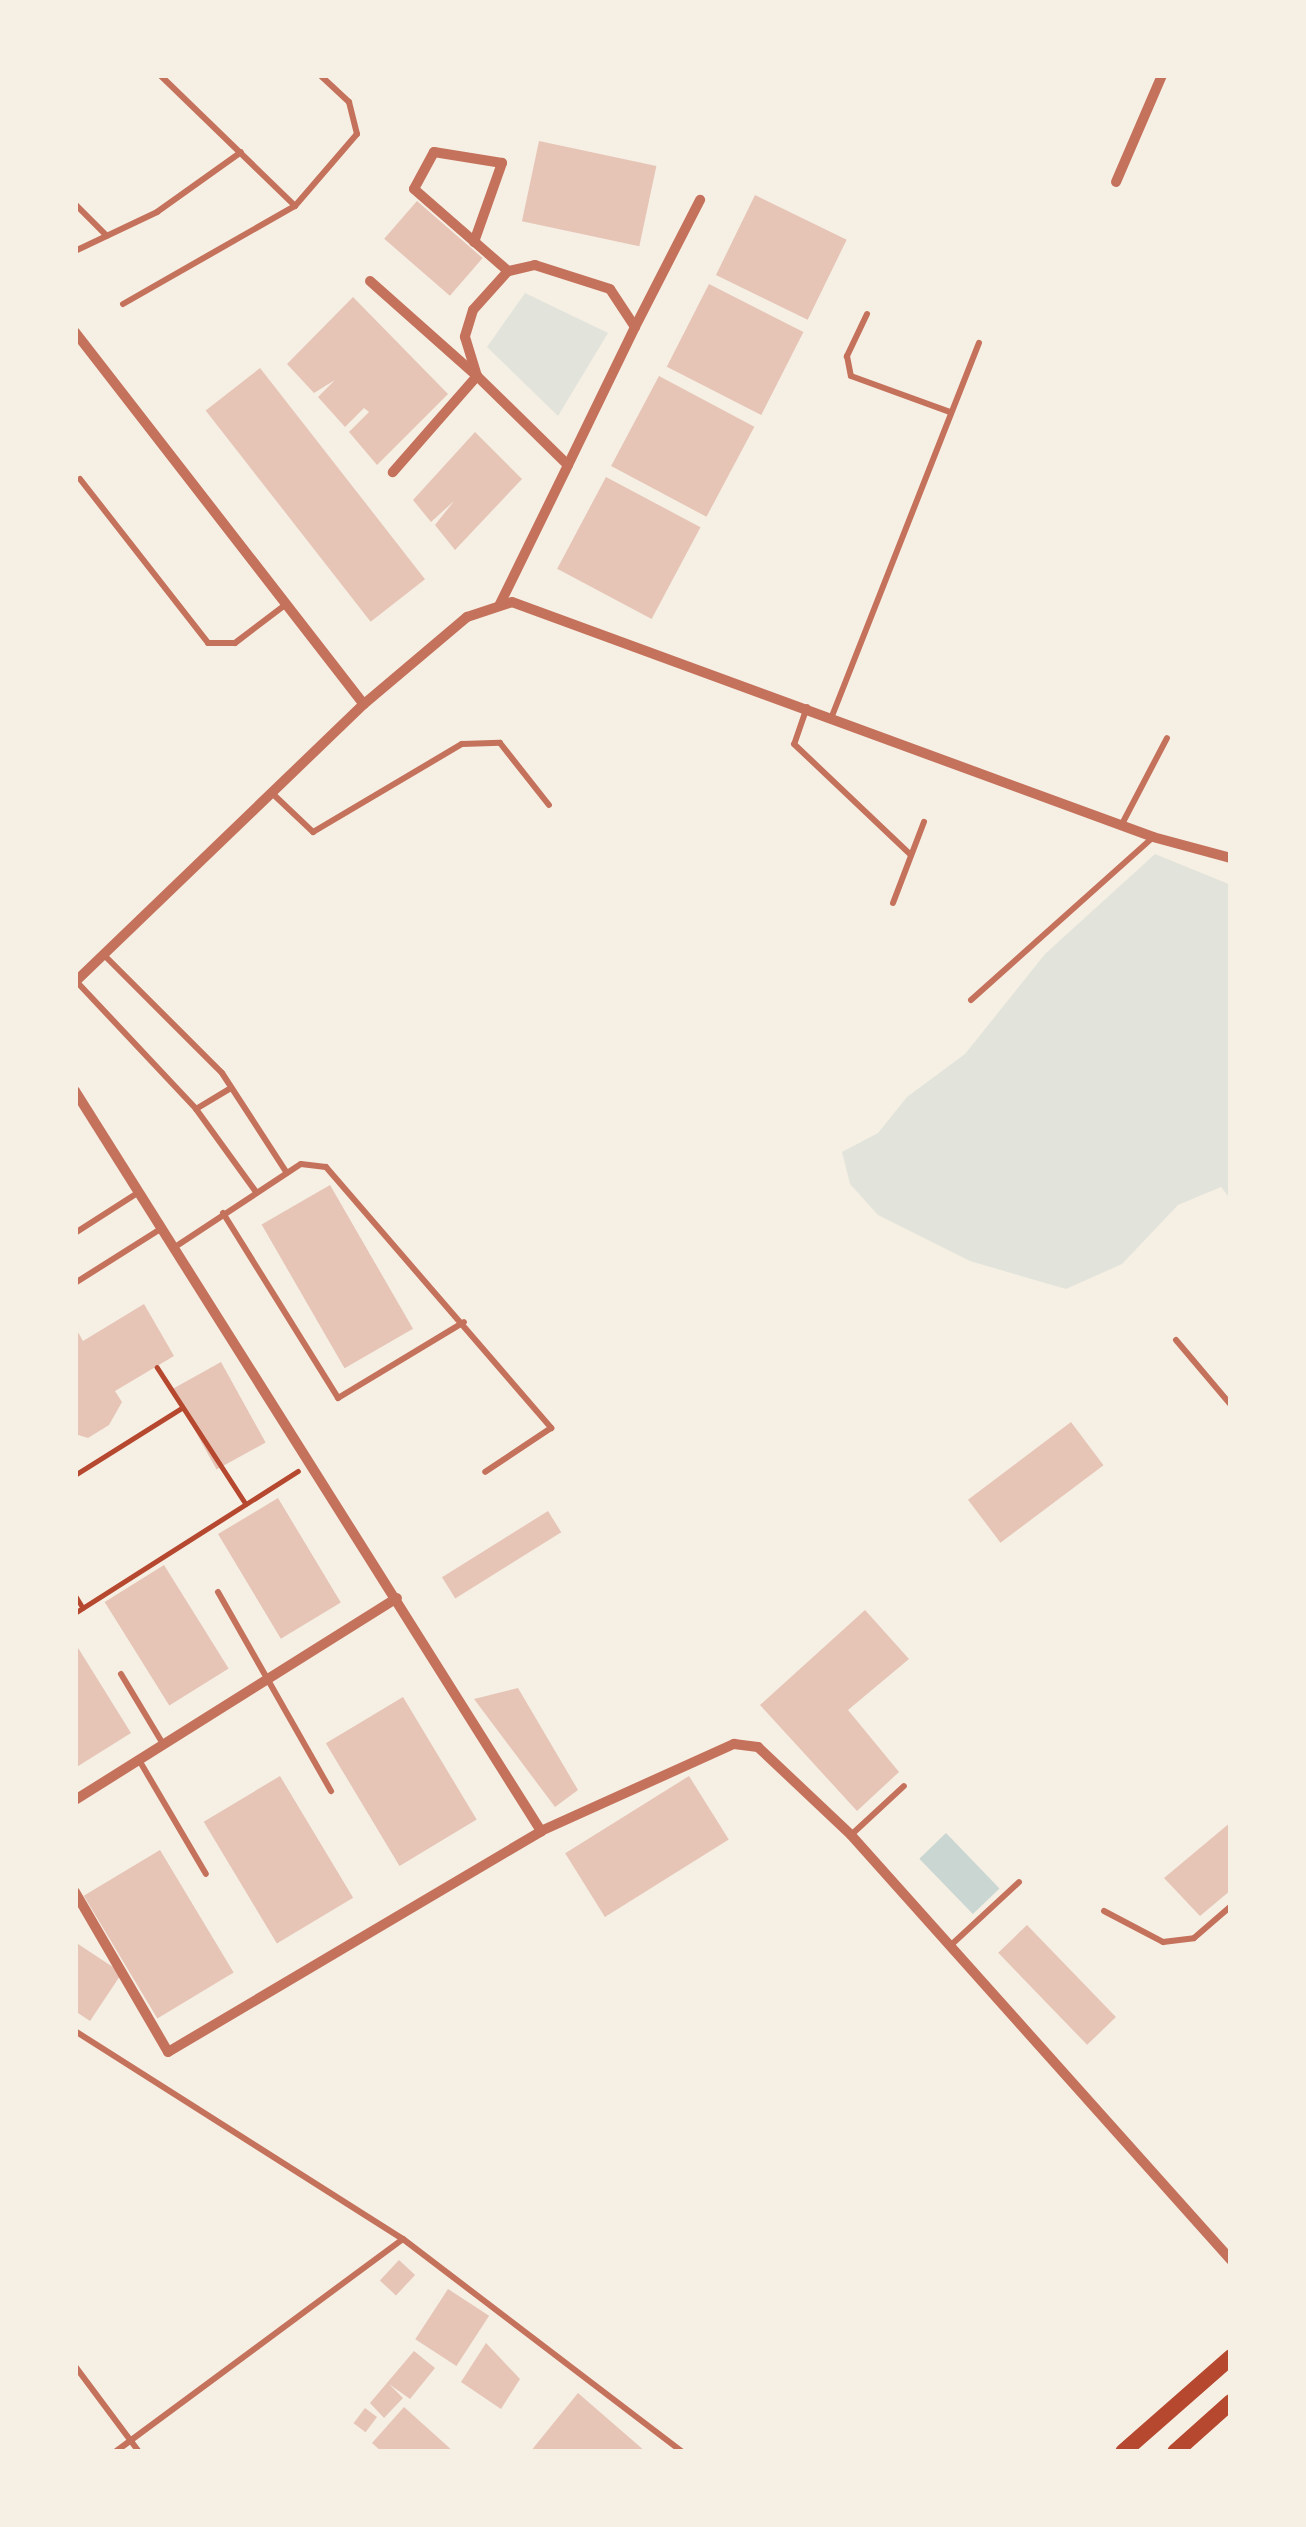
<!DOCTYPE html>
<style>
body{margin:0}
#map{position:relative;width:1306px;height:2527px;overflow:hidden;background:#f6efe4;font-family:Quicksand,sans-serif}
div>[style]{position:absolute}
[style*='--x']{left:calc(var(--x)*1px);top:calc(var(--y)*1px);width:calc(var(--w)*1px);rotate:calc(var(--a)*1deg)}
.green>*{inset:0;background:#e2e4dc}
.water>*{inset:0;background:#c9d6d2;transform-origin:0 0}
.building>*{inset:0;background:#e6c5b7;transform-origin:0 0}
.path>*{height:4.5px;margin:-2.25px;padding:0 2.25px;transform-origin:2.25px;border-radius:2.25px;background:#b5482f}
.service>*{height:6px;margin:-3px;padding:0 3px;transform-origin:3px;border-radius:3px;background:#c5725c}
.minor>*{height:10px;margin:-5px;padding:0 5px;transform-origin:5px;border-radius:5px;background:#c5725c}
.primary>*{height:16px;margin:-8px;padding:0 8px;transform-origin:8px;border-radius:8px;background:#b5482f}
span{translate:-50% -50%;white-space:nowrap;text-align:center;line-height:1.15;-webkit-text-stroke:10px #f6efe4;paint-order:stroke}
.frame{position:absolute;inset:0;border:78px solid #f6efe4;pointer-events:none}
</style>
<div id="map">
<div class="green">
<div style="clip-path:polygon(525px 293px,608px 333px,558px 416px,487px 347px)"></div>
<div style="clip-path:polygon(1155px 854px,1231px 885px,1231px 1200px,1221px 1187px,1178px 1205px,1122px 1264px,1066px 1289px,970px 1261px,878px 1215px,850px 1184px,842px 1152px,878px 1133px,907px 1097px,965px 1054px,1045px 954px)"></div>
</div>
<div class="water">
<div style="left:946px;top:1833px;width:77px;height:37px;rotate:46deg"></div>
</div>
<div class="building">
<div style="left:539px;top:141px;width:120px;height:82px;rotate:12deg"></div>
<div style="left:755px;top:195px;width:102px;height:89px;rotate:26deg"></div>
<div style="left:417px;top:201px;width:87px;height:50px;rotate:41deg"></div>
<div style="left:709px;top:284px;width:106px;height:93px;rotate:27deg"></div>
<div style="clip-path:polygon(353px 297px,448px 394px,377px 465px,349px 432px,369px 412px,364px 408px,345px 427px,318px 397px,335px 380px,314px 393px,287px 364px)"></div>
<div style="left:260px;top:368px;width:268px;height:69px;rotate:52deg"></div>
<div style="left:659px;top:376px;width:108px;height:102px;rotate:28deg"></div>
<div style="clip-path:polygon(475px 432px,522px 479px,455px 550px,435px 525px,454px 501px,431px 522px,413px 500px)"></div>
<div style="left:606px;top:477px;width:107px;height:104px;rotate:28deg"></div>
<div style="left:330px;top:1185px;width:166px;height:79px;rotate:60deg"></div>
<div style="clip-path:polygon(144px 1304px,174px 1356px,115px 1391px,122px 1402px,109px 1425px,88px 1438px,75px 1434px,75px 1327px,83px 1341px)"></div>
<div style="left:221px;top:1362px;width:92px;height:56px;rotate:61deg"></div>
<div style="left:1071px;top:1422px;width:54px;height:129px;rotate:53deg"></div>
<div style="left:278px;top:1498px;width:122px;height:70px;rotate:59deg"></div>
<div style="left:548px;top:1511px;width:25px;height:125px;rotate:58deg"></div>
<div style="left:164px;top:1565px;width:122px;height:70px;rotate:58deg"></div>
<div style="clip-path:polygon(865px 1610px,909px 1659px,848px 1710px,899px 1772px,857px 1811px,760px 1705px)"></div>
<div style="clip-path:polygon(75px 1643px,131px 1733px,75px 1768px)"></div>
<div style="clip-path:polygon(518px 1688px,578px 1790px,555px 1807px,474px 1699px)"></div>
<div style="left:403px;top:1697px;width:143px;height:90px;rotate:59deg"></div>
<div style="left:280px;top:1776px;width:142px;height:89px;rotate:59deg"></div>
<div style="left:689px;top:1776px;width:75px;height:146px;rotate:58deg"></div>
<div style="clip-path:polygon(1231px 1822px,1231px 1890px,1200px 1916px,1164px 1878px)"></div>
<div style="left:160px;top:1850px;width:143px;height:89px;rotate:59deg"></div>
<div style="left:1027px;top:1925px;width:128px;height:40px;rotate:46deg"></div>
<div style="clip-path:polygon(75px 1942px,122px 1973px,90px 2021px,75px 2011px)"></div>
<div style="left:399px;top:2260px;width:22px;height:28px;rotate:43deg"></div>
<div style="left:448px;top:2289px;width:49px;height:60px;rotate:33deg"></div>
<div style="clip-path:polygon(486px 2343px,520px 2379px,501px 2409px,461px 2382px)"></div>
<div style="clip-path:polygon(414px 2351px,435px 2368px,410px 2399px,389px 2384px,403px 2398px,384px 2418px,370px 2403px)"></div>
<div style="clip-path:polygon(578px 2393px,646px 2452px,530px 2452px)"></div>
<div style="clip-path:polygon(404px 2407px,454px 2452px,382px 2452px,372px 2443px)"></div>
<div style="left:365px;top:2408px;width:15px;height:19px;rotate:37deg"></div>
</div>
<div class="path">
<div style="--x:157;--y:1367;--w:163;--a:57"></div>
<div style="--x:75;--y:1475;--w:126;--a:-32.1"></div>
<div style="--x:75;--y:1595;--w:15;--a:58"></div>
<div style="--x:75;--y:1613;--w:264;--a:-32.5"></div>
</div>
<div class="service">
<div style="--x:160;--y:75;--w:188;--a:44.1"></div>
<div style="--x:75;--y:204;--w:45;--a:45"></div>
<div style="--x:75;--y:251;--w:91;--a:-25.4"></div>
<div style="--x:157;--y:212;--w:103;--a:-35.5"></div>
<div style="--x:123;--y:304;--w:198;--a:-29.7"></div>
<div style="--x:295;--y:206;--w:95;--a:-49.3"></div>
<div style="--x:357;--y:134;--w:33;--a:-104"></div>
<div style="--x:349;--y:102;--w:40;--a:-137"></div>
<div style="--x:867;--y:314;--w:47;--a:115.5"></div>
<div style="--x:847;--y:356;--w:20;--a:79"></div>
<div style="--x:851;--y:376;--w:105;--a:20"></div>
<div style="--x:80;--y:479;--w:208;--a:52"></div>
<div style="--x:208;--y:643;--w:27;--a:0"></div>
<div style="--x:235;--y:643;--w:63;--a:-37.2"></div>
<div style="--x:807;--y:707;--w:39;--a:109"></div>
<div style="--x:794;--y:744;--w:161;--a:43.5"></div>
<div style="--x:832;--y:716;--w:401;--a:-68.5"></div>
<div style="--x:274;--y:795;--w:54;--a:43.5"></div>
<div style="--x:313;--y:832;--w:173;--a:-30.6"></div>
<div style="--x:462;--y:744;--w:38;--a:-2"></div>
<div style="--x:500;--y:743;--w:79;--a:51.7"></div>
<div style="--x:1122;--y:824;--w:97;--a:-62.4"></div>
<div style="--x:893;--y:903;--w:87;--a:-69.1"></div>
<div style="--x:105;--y:956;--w:165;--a:45"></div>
<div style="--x:222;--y:1073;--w:119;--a:57"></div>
<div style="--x:76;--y:981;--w:175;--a:46.8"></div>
<div style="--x:196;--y:1109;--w:102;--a:54.1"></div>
<div style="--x:971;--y:1000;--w:244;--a:-41.8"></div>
<div style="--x:196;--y:1109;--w:41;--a:-31"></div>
<div style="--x:223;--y:1213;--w:218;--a:58.1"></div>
<div style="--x:338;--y:1398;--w:147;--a:-31.1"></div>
<div style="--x:75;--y:1233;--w:76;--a:-32.6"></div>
<div style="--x:178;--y:1245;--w:147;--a:-33.4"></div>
<div style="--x:301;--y:1164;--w:25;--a:7"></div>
<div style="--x:326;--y:1167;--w:345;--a:49.2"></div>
<div style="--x:551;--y:1428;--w:79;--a:146.3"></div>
<div style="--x:75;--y:1283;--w:103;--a:-32.3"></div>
<div style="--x:1176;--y:1340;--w:85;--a:49.8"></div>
<div style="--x:218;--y:1592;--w:229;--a:60.4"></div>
<div style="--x:121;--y:1674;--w:82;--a:59"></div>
<div style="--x:139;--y:1760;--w:132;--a:59.6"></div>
<div style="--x:851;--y:1835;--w:72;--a:-42.8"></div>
<div style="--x:1104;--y:1911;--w:67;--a:27.7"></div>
<div style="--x:1163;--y:1942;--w:31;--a:-7"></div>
<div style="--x:1194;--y:1938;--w:49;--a:-40.9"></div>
<div style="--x:950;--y:1946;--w:94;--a:-42.8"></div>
<div style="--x:75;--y:2031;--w:388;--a:32.4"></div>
<div style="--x:403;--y:2239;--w:352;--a:37.3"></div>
<div style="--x:75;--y:2366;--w:107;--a:53.3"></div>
<div style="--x:115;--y:2452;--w:358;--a:-36.5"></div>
</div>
<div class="minor">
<div style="--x:1116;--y:182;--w:116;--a:-66.7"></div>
<div style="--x:474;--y:242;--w:84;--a:-70.5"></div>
<div style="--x:502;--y:163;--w:69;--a:-170.8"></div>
<div style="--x:434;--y:152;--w:42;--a:118.4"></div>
<div style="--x:414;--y:189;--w:125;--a:41.1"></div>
<div style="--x:370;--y:281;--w:143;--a:41.6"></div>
<div style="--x:477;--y:376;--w:128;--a:131.2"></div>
<div style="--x:635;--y:327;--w:143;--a:-62.9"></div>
<div style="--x:75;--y:332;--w:471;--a:52.2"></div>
<div style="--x:499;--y:606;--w:157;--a:-63.9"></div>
<div style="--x:568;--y:465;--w:153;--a:-64.1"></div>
<div style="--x:635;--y:327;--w:45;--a:-123.3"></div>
<div style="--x:610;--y:289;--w:79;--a:-162.3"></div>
<div style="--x:535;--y:265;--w:28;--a:167"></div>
<div style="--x:508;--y:271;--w:52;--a:131.9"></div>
<div style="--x:473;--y:310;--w:28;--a:107"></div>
<div style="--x:465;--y:337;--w:41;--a:72.9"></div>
<div style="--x:477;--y:376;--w:127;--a:44.4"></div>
<div style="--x:75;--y:982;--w:401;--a:-43.9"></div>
<div style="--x:364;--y:704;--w:135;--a:-40.2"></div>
<div style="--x:467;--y:617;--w:47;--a:-18.4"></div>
<div style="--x:512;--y:602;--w:683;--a:20.13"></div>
<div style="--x:1153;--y:837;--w:81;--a:15.1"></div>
<div style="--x:75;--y:1091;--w:875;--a:57.8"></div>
<div style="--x:541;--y:1831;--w:212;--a:-24.3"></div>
<div style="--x:734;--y:1744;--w:24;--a:7"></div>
<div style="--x:758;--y:1747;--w:128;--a:43.4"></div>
<div style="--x:851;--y:1835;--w:570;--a:48.2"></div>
<div style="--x:75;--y:1800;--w:380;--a:-32.1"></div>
<div style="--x:75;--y:1892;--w:185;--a:59.8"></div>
<div style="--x:168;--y:2052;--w:434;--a:-30.6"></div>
</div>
<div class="primary">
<div style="--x:1123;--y:2452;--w:144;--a:-41.3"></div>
<div style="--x:1175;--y:2452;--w:75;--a:-41.8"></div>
</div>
<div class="frame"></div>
</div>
